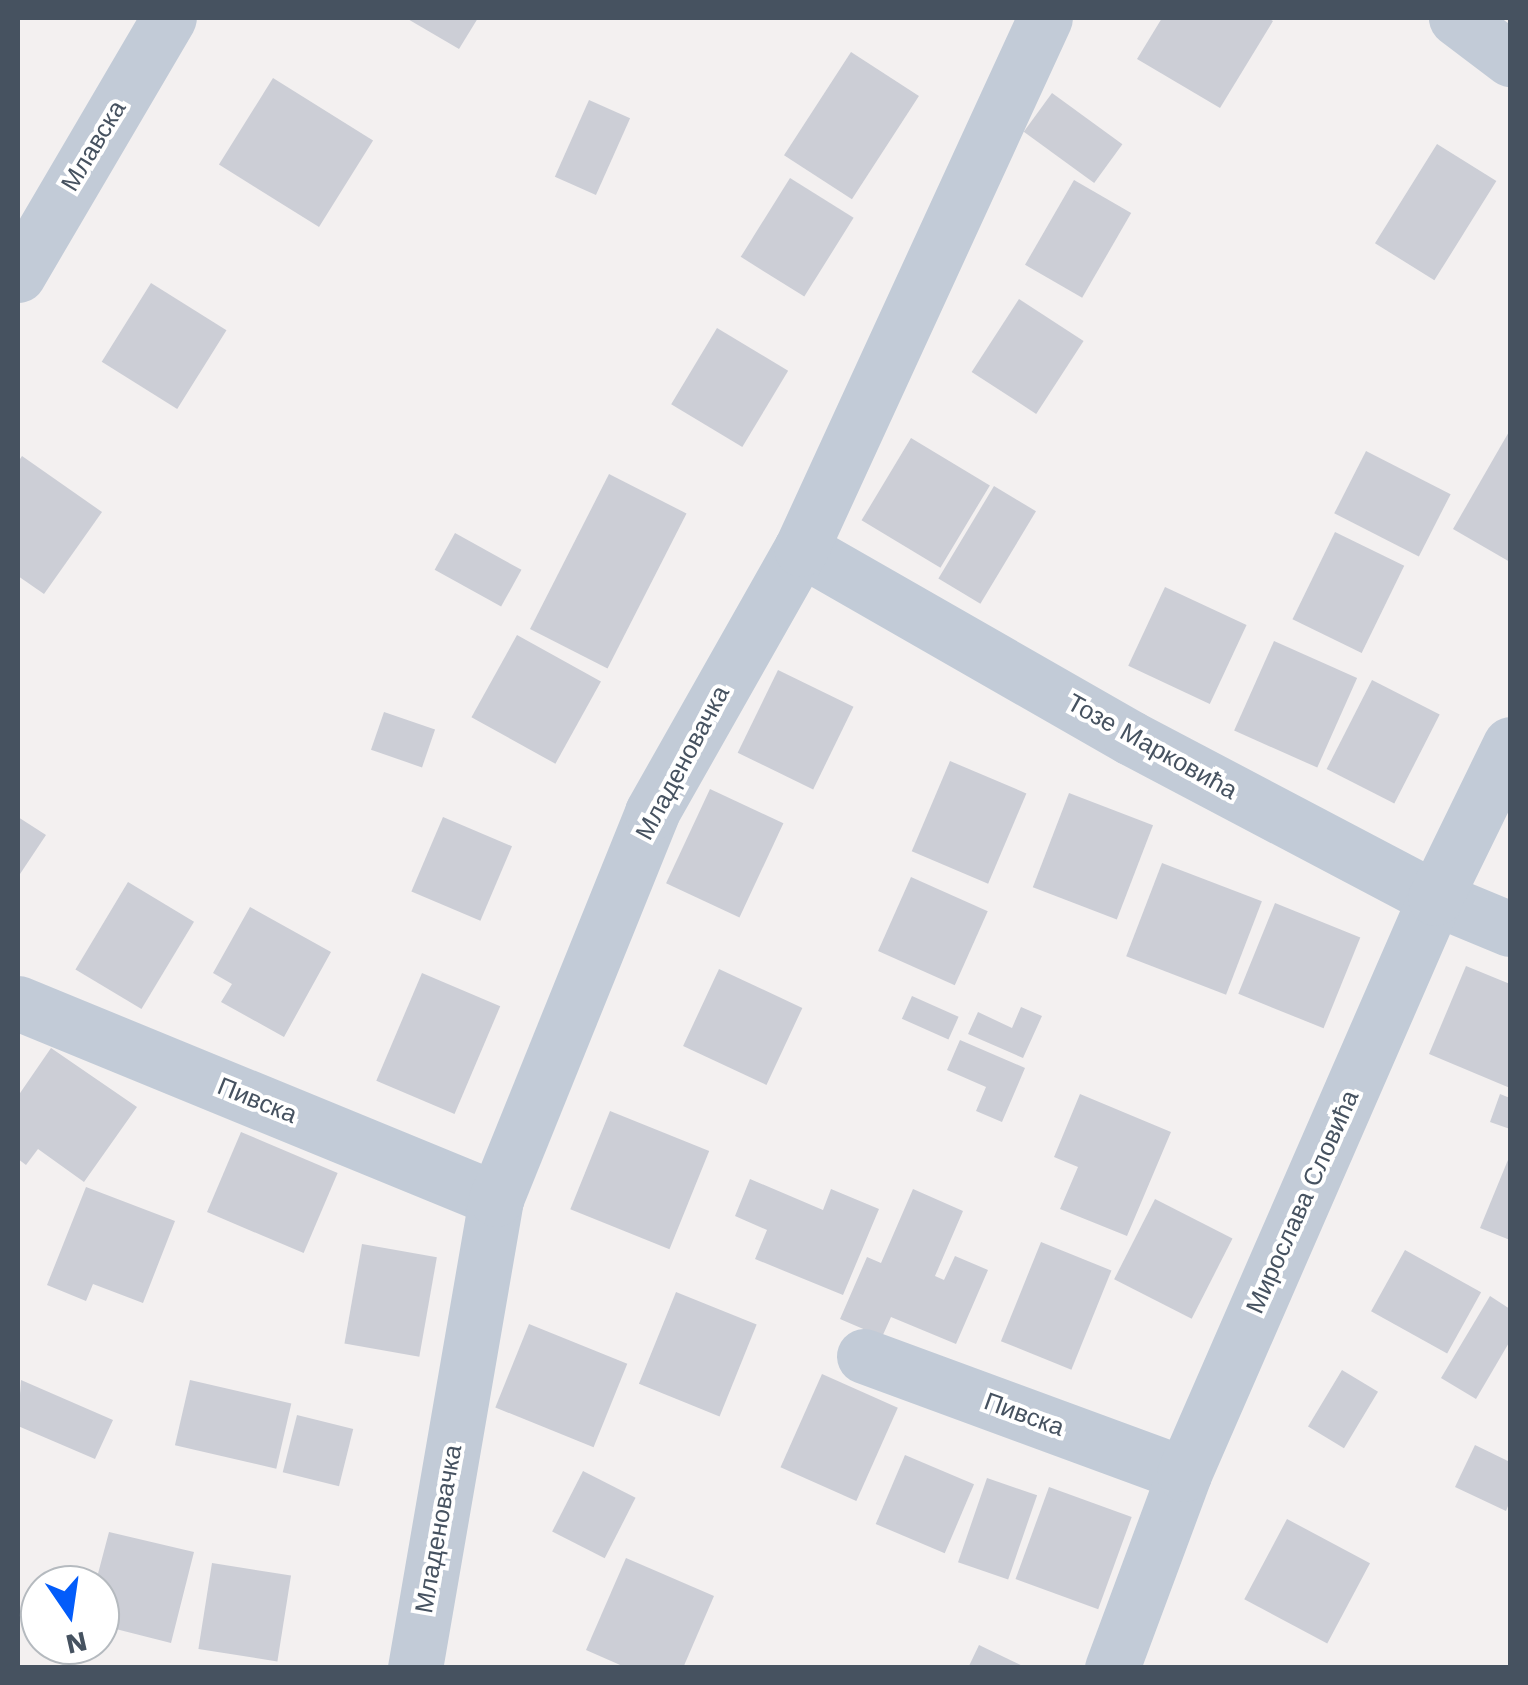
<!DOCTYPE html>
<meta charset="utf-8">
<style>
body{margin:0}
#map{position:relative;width:1528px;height:1685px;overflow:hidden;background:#f3f0f0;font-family:"Work Sans",sans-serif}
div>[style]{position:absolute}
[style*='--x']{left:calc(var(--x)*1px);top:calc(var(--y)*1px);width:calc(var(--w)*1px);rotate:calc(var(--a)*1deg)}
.building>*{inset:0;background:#ccced6;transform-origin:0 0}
.minor>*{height:55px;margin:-27.5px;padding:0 27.5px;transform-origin:27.5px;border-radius:27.5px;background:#c2cbd7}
span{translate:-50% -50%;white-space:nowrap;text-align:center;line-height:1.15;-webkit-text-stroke:8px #fff;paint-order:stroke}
.street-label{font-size:25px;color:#465260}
.frame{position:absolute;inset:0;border:20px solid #465260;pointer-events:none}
.north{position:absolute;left:20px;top:1565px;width:100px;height:100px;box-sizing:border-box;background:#fff;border:2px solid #b5babf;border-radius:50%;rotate:167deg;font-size:28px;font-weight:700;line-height:40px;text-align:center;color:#465260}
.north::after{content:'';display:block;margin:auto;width:35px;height:45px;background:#035cfa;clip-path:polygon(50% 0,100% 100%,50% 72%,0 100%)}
</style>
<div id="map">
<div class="building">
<div style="clip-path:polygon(406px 18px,478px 18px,459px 49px)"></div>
<div style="clip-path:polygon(1162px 18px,1268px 18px,1273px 21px,1220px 108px,1137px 59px)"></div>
<div style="left:851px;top:52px;width:81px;height:123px;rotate:33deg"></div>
<div style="left:273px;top:78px;width:118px;height:102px;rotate:32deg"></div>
<div style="left:1052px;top:93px;width:87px;height:48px;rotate:36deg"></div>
<div style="left:589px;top:100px;width:45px;height:84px;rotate:24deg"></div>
<div style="left:1437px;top:144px;width:70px;height:117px;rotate:32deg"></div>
<div style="left:790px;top:178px;width:75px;height:93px;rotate:32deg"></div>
<div style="left:1074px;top:180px;width:66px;height:98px;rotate:30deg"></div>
<div style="left:151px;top:283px;width:89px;height:93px;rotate:32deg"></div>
<div style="left:1019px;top:299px;width:77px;height:87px;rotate:33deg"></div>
<div style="left:717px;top:328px;width:83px;height:89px;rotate:31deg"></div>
<div style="clip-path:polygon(1510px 430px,1510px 562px,1453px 529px)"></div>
<div style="left:911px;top:438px;width:92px;height:96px;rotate:31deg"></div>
<div style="left:1366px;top:451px;width:95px;height:70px;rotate:27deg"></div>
<div style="clip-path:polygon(22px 456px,102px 512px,44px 594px,18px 576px,18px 462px)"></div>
<div style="left:609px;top:474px;width:87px;height:174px;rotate:27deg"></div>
<div style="left:994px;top:486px;width:49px;height:108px;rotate:31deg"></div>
<div style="left:1335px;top:532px;width:77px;height:97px;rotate:26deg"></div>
<div style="left:455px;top:533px;width:76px;height:42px;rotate:29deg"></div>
<div style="left:1165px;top:587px;width:90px;height:87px;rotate:25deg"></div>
<div style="left:517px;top:635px;width:96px;height:94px;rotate:29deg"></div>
<div style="left:1274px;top:641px;width:91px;height:98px;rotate:24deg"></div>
<div style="left:778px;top:670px;width:84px;height:92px;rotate:26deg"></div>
<div style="left:1372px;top:680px;width:76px;height:100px;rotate:27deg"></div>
<div style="left:384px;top:712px;width:54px;height:40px;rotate:19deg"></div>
<div style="left:950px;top:761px;width:83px;height:98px;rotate:23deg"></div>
<div style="left:710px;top:789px;width:81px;height:104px;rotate:25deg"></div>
<div style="left:1069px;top:793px;width:90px;height:101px;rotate:21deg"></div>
<div style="clip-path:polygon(18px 817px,46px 835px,18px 877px)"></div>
<div style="left:443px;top:817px;width:75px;height:81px;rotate:23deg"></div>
<div style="left:1162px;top:863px;width:107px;height:100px;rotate:21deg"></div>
<div style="left:911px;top:877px;width:84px;height:81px;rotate:24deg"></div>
<div style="left:128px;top:882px;width:77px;height:102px;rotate:31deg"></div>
<div style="left:1275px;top:903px;width:92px;height:98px;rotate:22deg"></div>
<div style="clip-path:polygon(250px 907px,331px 952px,284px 1037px,221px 1002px,232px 984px,213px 973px)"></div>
<div style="clip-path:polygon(1466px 966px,1510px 984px,1510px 1088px,1429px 1054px)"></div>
<div style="left:719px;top:969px;width:92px;height:85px;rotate:25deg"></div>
<div style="left:422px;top:973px;width:85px;height:117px;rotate:23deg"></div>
<div style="left:912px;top:996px;width:51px;height:25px;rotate:24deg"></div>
<div style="clip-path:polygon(1021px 1007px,1042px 1016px,1023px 1058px,968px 1034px,978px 1012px,1012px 1028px)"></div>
<div style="clip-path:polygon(960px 1040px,1025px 1068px,1002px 1122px,976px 1111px,986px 1087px,947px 1070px)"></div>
<div style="clip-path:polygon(51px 1048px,137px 1107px,84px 1182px,38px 1149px,26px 1165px,18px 1159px,18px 1096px)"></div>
<div style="clip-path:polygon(1080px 1094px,1171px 1132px,1127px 1236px,1060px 1209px,1078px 1167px,1054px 1157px)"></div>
<div style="clip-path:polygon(1500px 1094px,1510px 1098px,1510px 1129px,1490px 1122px)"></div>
<div style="left:610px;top:1111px;width:107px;height:106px;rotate:22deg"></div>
<div style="left:241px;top:1132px;width:105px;height:87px;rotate:23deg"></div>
<div style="clip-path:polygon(1510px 1155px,1510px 1240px,1480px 1228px)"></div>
<div style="clip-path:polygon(750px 1179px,823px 1210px,831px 1189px,879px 1209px,843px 1295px,755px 1259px,767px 1230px,735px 1216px)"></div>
<div style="clip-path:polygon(86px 1187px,175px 1221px,143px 1303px,93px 1284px,86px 1301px,47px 1285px)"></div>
<div style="clip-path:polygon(913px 1189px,963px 1211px,935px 1276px,944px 1280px,955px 1256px,988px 1270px,956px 1344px,891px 1317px,882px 1337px,840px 1319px,867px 1257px,881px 1263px)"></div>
<div style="left:1155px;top:1199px;width:87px;height:90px;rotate:27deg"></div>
<div style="left:1041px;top:1242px;width:76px;height:107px;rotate:22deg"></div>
<div style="left:362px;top:1244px;width:76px;height:101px;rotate:10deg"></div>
<div style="left:1405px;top:1250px;width:87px;height:70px;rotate:29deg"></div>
<div style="left:676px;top:1292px;width:87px;height:99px;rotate:22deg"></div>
<div style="clip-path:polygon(1490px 1296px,1510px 1309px,1510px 1341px,1476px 1399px,1441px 1378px)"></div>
<div style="left:529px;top:1324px;width:106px;height:90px;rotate:22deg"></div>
<div style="left:1342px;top:1370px;width:42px;height:66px;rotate:31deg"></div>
<div style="left:822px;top:1374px;width:83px;height:102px;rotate:24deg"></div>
<div style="clip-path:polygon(21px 1380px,113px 1420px,95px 1459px,18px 1426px)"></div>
<div style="left:190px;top:1380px;width:104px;height:67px;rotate:13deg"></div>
<div style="left:297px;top:1415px;width:58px;height:59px;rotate:14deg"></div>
<div style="clip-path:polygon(1475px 1445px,1510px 1462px,1510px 1501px,1506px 1511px,1455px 1487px)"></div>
<div style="left:905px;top:1455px;width:75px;height:75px;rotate:23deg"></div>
<div style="left:583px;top:1471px;width:59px;height:68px;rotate:27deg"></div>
<div style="left:987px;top:1478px;width:53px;height:89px;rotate:19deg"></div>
<div style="left:1049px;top:1487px;width:88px;height:98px;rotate:20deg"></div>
<div style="left:1287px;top:1519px;width:94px;height:91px;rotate:28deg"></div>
<div style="clip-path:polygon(109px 1532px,194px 1552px,171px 1643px,100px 1625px,100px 1585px,95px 1585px)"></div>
<div style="clip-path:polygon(626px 1558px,714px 1596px,683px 1668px,627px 1668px,586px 1650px)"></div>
<div style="left:212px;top:1563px;width:80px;height:87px;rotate:9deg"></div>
<div style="clip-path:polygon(979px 1645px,1027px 1668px,968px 1668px)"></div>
</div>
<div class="minor">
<div style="--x:1456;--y:18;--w:68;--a:37.2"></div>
<div style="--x:18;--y:275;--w:298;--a:-59.6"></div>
<div style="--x:801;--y:549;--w:380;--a:29.8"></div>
<div style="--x:1131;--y:738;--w:344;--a:27.8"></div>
<div style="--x:1435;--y:898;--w:81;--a:22.5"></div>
<div style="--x:18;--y:1003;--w:517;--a:22.3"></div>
<div style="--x:864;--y:1356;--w:341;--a:20.2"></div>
<div style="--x:415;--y:1668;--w:476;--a:-80.2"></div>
<div style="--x:496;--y:1199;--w:417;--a:-68"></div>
<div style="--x:652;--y:812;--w:302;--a:-60.5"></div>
<div style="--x:801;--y:549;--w:584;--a:-65.32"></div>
<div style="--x:1112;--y:1668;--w:207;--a:-69.6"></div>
<div style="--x:1184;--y:1474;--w:628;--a:-66.45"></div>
<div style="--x:1435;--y:898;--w:171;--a:-64"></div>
</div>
<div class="street-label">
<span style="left:94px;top:146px;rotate:-59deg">Млавска</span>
<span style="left:1152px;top:747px;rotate:29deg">Тозе Марковића</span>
<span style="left:683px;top:763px;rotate:-62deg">Младеновачка</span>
<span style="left:257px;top:1101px;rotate:22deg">Пивска</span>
<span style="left:1303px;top:1202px;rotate:-66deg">Мирослава Словића</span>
<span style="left:1024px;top:1415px;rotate:20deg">Пивска</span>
<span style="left:439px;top:1529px;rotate:-80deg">Младеновачка</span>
</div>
<div class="frame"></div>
<div class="north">N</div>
</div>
